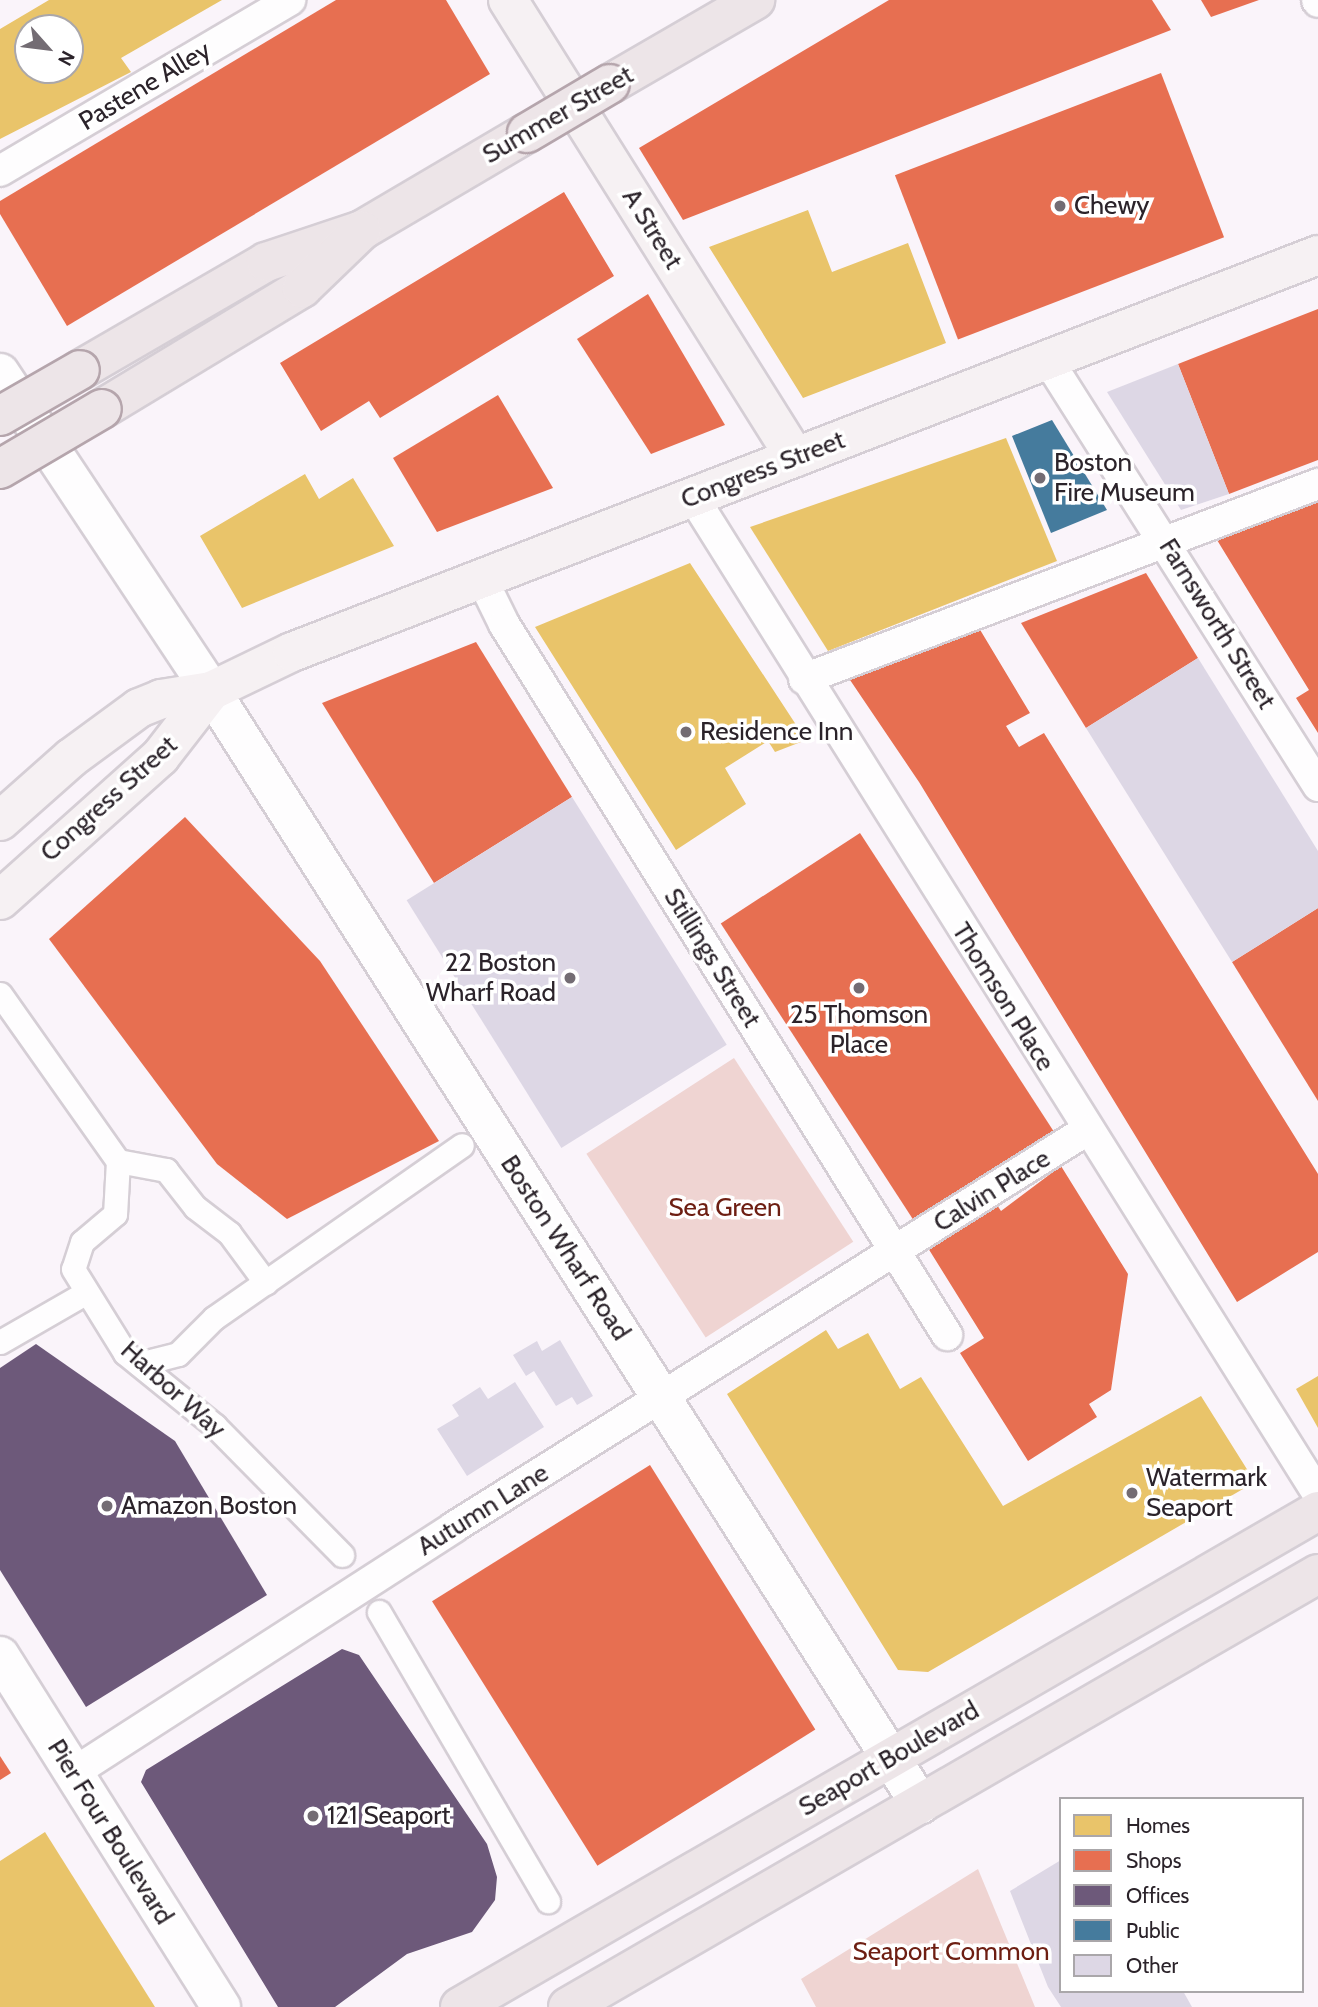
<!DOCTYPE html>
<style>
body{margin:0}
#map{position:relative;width:1318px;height:2007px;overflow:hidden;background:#faf4fa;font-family:Cabin,sans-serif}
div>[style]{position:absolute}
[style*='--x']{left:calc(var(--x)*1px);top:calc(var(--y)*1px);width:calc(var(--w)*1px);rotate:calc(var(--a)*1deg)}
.green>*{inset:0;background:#efd4d2;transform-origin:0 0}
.homes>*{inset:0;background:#e9c46a}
.shops>*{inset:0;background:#e76f51;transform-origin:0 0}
.offices>*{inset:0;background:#6d597a}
.public>*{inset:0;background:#457b9d}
.building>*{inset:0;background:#ddd7e5;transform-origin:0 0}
.roads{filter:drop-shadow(2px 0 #d5ced5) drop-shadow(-2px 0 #d5ced5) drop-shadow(0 2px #d5ced5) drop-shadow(0 -2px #d5ced5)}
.pedestrian>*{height:23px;margin:-11.5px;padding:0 11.5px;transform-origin:11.5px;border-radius:11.5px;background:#fefdfe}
.minor>*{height:30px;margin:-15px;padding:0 15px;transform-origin:15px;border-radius:15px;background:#fefdfe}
.tertiary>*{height:38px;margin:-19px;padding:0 19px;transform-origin:19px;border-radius:19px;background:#fefdfe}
.secondary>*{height:38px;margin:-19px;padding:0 19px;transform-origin:19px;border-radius:19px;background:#f6f1f3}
.primary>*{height:38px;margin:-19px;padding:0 19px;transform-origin:19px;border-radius:19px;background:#ede5e8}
.bridges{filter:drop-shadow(2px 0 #b5a5ac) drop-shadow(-2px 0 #b5a5ac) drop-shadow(0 2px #b5a5ac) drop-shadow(0 -2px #b5a5ac)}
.primary-bridge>*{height:38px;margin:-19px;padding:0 19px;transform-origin:19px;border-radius:19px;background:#ede5e8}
.dots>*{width:19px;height:19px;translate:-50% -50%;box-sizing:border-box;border:4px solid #fff;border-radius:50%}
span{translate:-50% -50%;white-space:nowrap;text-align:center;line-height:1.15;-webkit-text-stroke:7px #fff;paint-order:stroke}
.street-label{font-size:26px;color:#2b232a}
.poi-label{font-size:26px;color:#2b232a}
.left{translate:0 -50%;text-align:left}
.right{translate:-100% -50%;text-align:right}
.park-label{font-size:26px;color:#6d1e12}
.legend{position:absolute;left:1059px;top:1797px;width:245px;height:196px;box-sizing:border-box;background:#fff;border:2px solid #aaa7aa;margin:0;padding:9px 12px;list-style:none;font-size:21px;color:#2b232a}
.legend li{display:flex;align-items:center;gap:14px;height:35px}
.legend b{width:35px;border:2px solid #aaa7aa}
.north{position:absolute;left:14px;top:14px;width:70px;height:70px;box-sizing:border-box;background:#fff;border:2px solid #aaa7aa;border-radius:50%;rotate:118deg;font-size:19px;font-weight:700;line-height:28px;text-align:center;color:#2b232a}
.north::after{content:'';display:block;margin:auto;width:24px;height:32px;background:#736c73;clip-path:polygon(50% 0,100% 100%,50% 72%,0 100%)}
</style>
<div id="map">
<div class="green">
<div style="left:734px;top:1058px;width:219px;height:176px;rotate:57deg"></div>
<div style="clip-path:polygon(978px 1869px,1035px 2007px,816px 2007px,801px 1979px)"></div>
</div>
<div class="homes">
<div style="clip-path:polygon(evenodd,49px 0,222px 0,121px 58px,131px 72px,0 139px,0 29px,49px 0,28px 28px,70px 28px,70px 70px,28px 70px,28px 28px)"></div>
<div style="clip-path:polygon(808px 210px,832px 272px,908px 243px,946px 343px,803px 398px,709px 247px)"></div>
<div style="clip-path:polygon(1006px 438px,1057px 561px,828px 651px,750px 527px)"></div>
<div style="clip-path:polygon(305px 474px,319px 499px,353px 478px,394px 546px,242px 608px,200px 536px)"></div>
<div style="clip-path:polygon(690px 563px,806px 740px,775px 752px,768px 741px,725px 768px,746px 804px,676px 850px,535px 627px)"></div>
<div style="clip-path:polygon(826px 1330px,838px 1349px,868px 1333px,900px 1389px,921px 1377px,1003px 1506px,1201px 1396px,1255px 1482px,928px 1672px,898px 1670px,727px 1394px)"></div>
<div style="clip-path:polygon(1318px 1376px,1318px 1428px,1296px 1389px)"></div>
<div style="clip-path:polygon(45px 1832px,155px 2007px,0 2007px,0 1861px)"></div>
</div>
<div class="shops">
<div style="clip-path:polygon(336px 0,446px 0,490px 74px,67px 326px,0 214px,0 201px)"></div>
<div style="clip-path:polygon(889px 0,1152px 0,1171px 30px,683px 220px,639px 148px)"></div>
<div style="clip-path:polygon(1201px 0,1259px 0,1211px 17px)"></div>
<div style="left:1161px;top:73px;width:176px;height:285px;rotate:69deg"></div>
<div style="clip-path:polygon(564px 192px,614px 276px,380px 418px,369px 401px,321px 431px,280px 363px)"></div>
<div style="clip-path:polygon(648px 294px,725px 425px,651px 454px,577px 339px)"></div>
<div style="clip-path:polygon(1318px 309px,1318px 460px,1229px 494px,1178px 364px)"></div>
<div style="clip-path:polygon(498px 395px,553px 488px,437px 532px,393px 458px)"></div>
<div style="clip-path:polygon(1318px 500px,1318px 733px,1296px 698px,1309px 690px,1217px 540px)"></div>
<div style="clip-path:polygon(1146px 573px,1198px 658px,1086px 728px,1021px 623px)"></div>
<div style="clip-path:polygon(979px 628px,1030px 713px,1006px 726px,1019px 747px,1044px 733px,1318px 1174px,1318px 1252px,1237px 1302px,919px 782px,848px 677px)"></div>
<div style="clip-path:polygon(476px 642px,572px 797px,434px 883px,322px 703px)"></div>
<div style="clip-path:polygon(185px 817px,320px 961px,439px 1141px,287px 1219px,217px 1164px,49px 939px)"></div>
<div style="left:860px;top:833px;width:357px;height:166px;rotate:57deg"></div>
<div style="clip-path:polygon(1318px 908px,1318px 1101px,1232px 962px)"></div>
<div style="clip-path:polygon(1061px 1166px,1128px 1274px,1111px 1390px,1089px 1404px,1097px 1417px,1028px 1461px,960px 1353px,984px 1338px,928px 1248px,997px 1205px,1001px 1211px)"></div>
<div style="left:650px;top:1465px;width:312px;height:257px;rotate:58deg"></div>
<div style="clip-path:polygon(0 1756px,11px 1773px,0 1780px)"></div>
</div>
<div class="offices">
<div style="clip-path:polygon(36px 1344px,175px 1441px,267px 1595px,86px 1707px,0 1570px,0 1368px)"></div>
<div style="clip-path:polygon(342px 1649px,359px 1655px,487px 1844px,497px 1877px,495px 1900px,472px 1932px,407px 1954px,335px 2007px,278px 2007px,141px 1782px,146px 1770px)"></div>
</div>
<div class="public">
<div style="clip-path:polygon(1052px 420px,1107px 510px,1051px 533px,1012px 436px)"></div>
</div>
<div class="building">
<div style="clip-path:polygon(1178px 364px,1229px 494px,1181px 510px,1107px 392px)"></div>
<div style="clip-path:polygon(1198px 658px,1318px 851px,1318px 908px,1232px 962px,1086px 728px)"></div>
<div style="left:572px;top:797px;width:292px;height:195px;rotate:58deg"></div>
<div style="clip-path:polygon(560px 1340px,593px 1396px,577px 1405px,572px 1397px,556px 1406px,534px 1371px,526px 1376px,513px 1355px,537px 1341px,542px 1351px)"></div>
<div style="clip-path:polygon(515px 1382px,544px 1427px,467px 1476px,437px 1429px,459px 1416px,452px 1405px,480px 1387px,488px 1399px)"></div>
<div style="clip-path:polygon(1061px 1860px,1061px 1991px,1183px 1991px,1192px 2007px,1061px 2007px,1048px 1987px,1010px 1891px)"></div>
</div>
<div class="roads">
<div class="pedestrian">
<div style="--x:0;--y:994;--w:204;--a:54.8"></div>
<div style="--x:118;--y:1161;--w:53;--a:93.2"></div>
<div style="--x:115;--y:1214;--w:43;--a:139.7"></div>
<div style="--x:82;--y:1242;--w:28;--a:108"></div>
<div style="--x:73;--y:1269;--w:99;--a:58.2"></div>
<div style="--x:125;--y:1353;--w:116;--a:39"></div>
<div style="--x:215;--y:1426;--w:181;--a:45.4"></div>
<div style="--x:118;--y:1161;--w:49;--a:10.6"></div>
<div style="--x:166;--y:1170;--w:47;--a:51.9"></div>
<div style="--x:195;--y:1207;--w:43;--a:37.4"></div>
<div style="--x:229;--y:1233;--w:62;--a:53.5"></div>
<div style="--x:0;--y:1342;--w:100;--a:-29.9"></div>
<div style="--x:139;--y:1364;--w:40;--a:-14.4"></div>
<div style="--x:178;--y:1354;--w:51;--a:-45"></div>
<div style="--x:214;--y:1318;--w:302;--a:-34.9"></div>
<div style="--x:379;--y:1612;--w:335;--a:59.7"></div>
</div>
<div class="minor">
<div style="--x:1317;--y:0;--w:2;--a:63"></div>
<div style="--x:0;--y:171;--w:337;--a:-30.5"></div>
<div style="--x:1046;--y:357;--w:508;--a:57.62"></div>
<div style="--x:693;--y:497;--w:1177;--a:57.92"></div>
<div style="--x:482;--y:579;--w:50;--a:63.9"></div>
<div style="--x:504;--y:624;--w:838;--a:58.07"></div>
<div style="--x:804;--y:679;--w:550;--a:-20.78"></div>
<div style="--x:73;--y:1773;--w:454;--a:-32.8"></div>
<div style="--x:454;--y:1527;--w:747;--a:-32.09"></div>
</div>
<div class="tertiary">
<div style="--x:0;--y:373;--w:382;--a:56.4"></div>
<div style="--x:211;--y:691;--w:1320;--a:57.5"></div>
<div style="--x:0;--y:1656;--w:415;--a:57.8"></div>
</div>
<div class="secondary">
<div style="--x:508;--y:0;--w:540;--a:57.87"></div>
<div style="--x:0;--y:821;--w:95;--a:-41.6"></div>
<div style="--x:71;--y:758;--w:84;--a:-36.3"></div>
<div style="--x:139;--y:708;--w:24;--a:-22"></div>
<div style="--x:161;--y:699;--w:51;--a:-9.1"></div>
<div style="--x:211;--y:691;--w:90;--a:-25.7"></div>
<div style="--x:292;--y:652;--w:1100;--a:-21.15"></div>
<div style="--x:0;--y:900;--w:215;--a:-41.8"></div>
<div style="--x:160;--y:757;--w:83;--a:-52.3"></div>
</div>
<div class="primary">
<div style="--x:610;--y:84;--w:168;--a:-30.1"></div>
<div style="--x:80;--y:370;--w:215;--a:-30.1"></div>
<div style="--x:266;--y:262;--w:101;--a:-18.4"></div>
<div style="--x:362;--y:230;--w:191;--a:-30.5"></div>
<div style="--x:102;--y:409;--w:234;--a:-31.2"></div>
<div style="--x:302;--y:288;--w:83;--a:-44"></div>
<div style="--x:460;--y:2007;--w:991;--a:-30.03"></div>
<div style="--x:568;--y:2007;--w:866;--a:-30"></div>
</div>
</div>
<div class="bridges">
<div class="primary-bridge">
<div style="--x:527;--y:133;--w:96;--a:-30.6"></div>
<div style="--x:0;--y:416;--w:92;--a:-29.9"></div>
<div style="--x:0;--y:469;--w:118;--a:-30.5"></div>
</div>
</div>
<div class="dots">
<div style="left:1060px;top:206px;background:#736c73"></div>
<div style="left:1040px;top:478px;background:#736c73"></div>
<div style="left:686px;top:732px;background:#736c73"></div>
<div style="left:570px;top:978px;background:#736c73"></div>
<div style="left:859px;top:988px;background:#736c73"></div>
<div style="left:1132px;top:1493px;background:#736c73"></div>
<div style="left:107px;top:1506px;background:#736c73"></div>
<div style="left:313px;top:1816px;background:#736c73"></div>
</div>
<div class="street-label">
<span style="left:145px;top:86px;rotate:-31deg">Pastene Alley</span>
<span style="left:558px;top:115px;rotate:-30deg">Summer Street</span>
<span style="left:652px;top:229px;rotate:58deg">A Street</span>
<span style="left:763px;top:470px;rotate:-21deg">Congress Street</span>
<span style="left:1217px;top:624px;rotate:58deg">Farnsworth Street</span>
<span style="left:109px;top:799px;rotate:-42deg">Congress Street</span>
<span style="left:712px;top:958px;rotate:58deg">Stillings Street</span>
<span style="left:1003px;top:997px;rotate:58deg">Thomson Place</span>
<span style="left:992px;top:1191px;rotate:-32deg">Calvin Place</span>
<span style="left:565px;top:1248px;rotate:57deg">Boston Wharf Road</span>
<span style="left:173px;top:1390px;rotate:42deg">Harbor Way</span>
<span style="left:483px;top:1510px;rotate:-32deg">Autumn Lane</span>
<span style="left:889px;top:1759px;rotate:-30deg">Seaport Boulevard</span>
<span style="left:110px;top:1832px;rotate:58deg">Pier Four Boulevard</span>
</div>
<div class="poi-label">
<span class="left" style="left:1074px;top:206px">Chewy</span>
<span class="left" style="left:1054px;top:478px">Boston<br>Fire Museum</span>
<span class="left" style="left:700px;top:732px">Residence Inn</span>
<span class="right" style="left:556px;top:978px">22 Boston<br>Wharf Road</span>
<span style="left:859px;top:1030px">25 Thomson<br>Place</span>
<span class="left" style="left:1146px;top:1493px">Watermark<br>Seaport</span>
<span class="left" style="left:121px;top:1506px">Amazon Boston</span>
<span class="left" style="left:327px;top:1816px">121 Seaport</span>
</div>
<div class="park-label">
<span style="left:725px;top:1208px">Sea Green</span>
<span style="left:951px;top:1952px">Seaport Common</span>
</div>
<ul class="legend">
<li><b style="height:19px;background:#e9c46a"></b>Homes</li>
<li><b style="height:19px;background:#e76f51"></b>Shops</li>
<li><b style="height:19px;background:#6d597a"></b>Offices</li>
<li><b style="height:19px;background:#457b9d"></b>Public</li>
<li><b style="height:19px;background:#ddd7e5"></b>Other</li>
</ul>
<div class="north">N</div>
</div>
